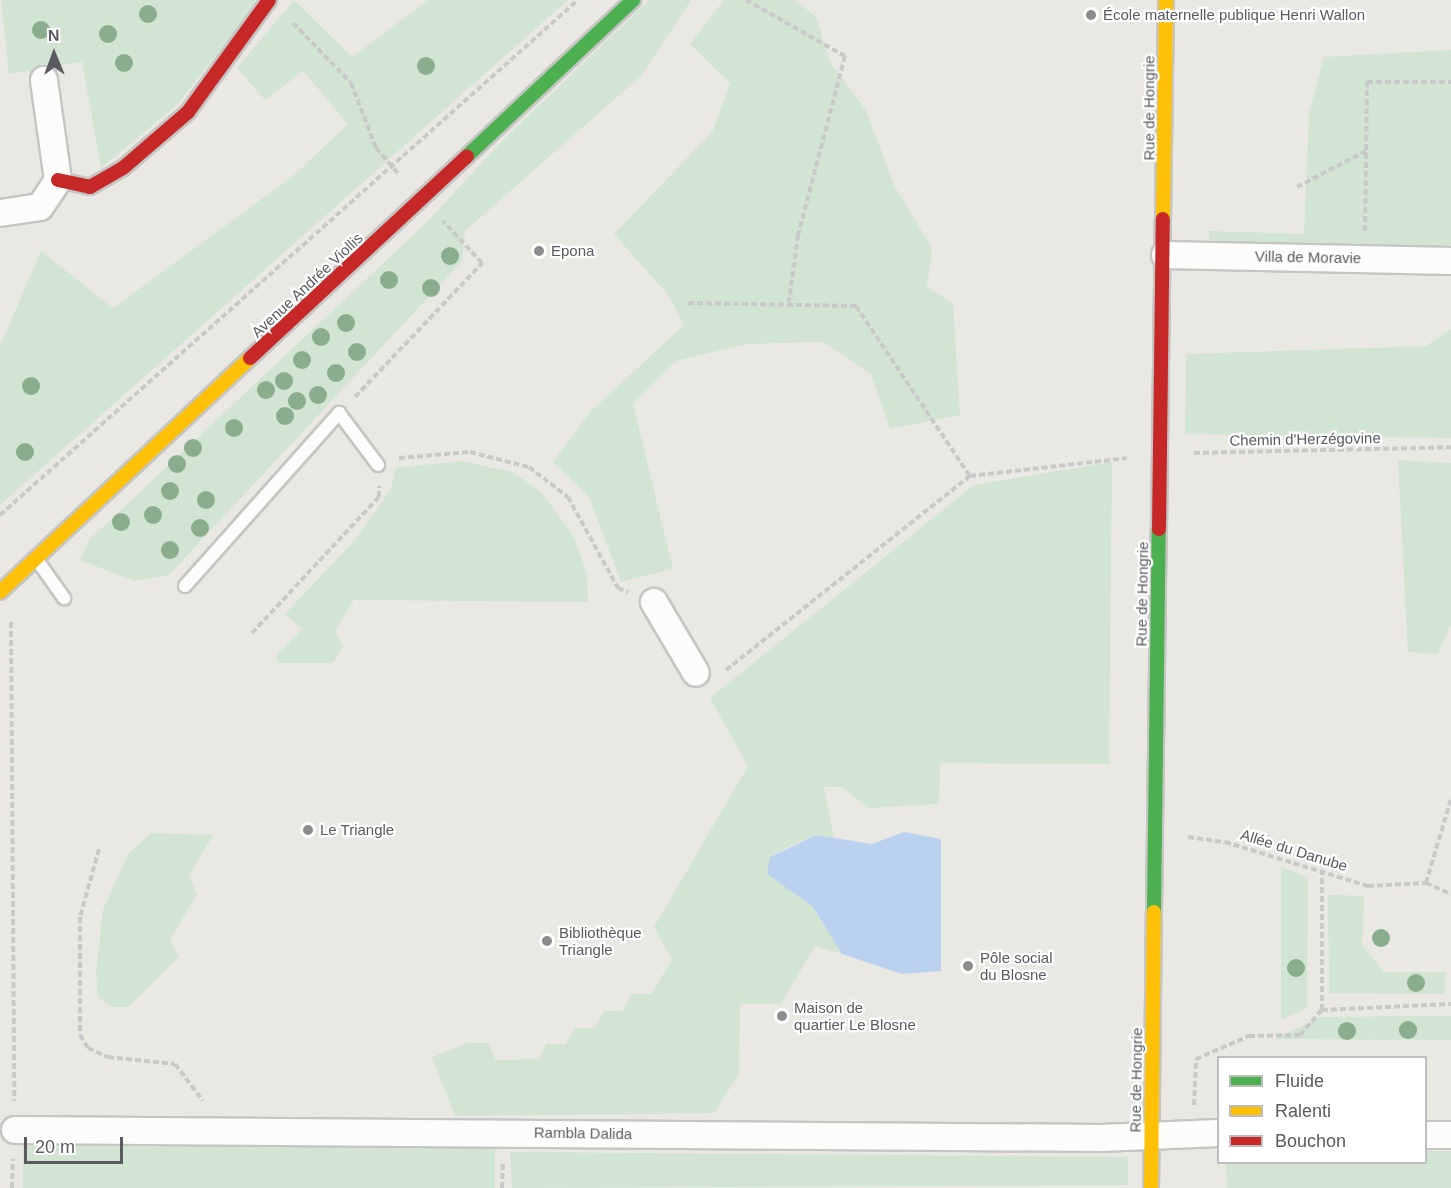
<!DOCTYPE html>
<meta charset="utf-8">
<style>
body{margin:0}
#map{position:relative;width:1451px;height:1188px;overflow:hidden;background:#e9e8e3;font-family:Arial,sans-serif}
div>[style]{position:absolute}
[style*='--x']{left:calc(var(--x)*1px);top:calc(var(--y)*1px);width:calc(var(--w)*1px);rotate:calc(var(--a)*1deg)}
.green>*{inset:0;background:#d2e4d2;transform-origin:0 0}
.water>*{inset:0;background:#bad2f0}
.path>*{height:4px;margin-top:-2px;transform-origin:0;background:repeating-linear-gradient(90deg,#c7cac9 0 6px,transparent 0 9px)}
.roads{filter:drop-shadow(2px 0 #c5c5c3) drop-shadow(-2px 0 #c5c5c3) drop-shadow(0 2px #c5c5c3) drop-shadow(0 -2px #c5c5c3)}
.lane>*{height:12px;margin:-6px;padding:0 6px;transform-origin:6px;border-radius:6px;background:#fcfcfb}
.street>*{height:26px;margin:-13px;padding:0 13px;transform-origin:13px;border-radius:13px;background:#fcfcfb}
.fast>*{height:14px;margin:-7px;padding:0 7px;transform-origin:7px;border-radius:7px;background:#4caf50}
.slow>*{height:14px;margin:-7px;padding:0 7px;transform-origin:7px;border-radius:7px;background:#ffc107}
.jam>*{height:14px;margin:-7px;padding:0 7px;transform-origin:7px;border-radius:7px;background:#c62828}
.trees>*{width:18px;height:18px;margin:-9px;border-radius:50%;background:#8aad8e}
.dots>*{width:16px;height:16px;translate:-50% -50%;box-sizing:border-box;border:3px solid #fff;border-radius:50%}
span{translate:-50% -50%;white-space:nowrap;text-align:center;line-height:1.15;-webkit-text-stroke:4.5px #fff;paint-order:stroke}
.poi-label{font-size:15px;color:#595b60}
.left{translate:0 -50%;text-align:left}
.street-label{font-size:15px;color:#595b60}
.legend{position:absolute;left:1217px;top:1056px;width:210px;height:108px;box-sizing:border-box;background:#fff;border:2px solid #bdbdbf;margin:0;padding:8px 10px;list-style:none;font-size:18px;color:#595b60}
.legend li{display:flex;align-items:center;gap:12px;height:30px}
.legend b{width:30px;border:2px solid #bdbdbf}
.north{position:absolute;left:24px;top:24px;width:60px;height:60px;-webkit-text-stroke:4px #fff;paint-order:stroke;rotate:359deg;font-size:16px;font-weight:700;line-height:24px;text-align:center;color:#595b60}
.north::after{content:'';display:block;margin:auto;width:21px;height:27px;background:#595b60;clip-path:polygon(50% 0,100% 100%,50% 72%,0 100%)}
.scale{position:absolute;left:24px;top:1137px;width:99px;height:27px;box-sizing:border-box;border:3px solid #595b60;border-top:0;padding-left:8px;font-size:18px;line-height:21px;white-space:nowrap;color:#595b60;-webkit-text-stroke:4px #fff;paint-order:stroke}
</style>
<div id="map">
<div class="green">
<div style="clip-path:polygon(1px 0,259px 0,177px 105px,101px 168px,82px 62px,9px 74px)"></div>
<div style="clip-path:polygon(294px 0,352px 57px,428px 0,568px 0,0 505px,0 346px,41px 251px,113px 308px,293px 176px,348px 124px,303px 71px,265px 100px,237px 68px)"></div>
<div style="clip-path:polygon(649px 0,691px 0,642px 75px,465px 231px,462px 261px,169px 575px,134px 581px,80px 560px,89px 540px,428px 221px,502px 141px)"></div>
<div style="clip-path:polygon(724px 0,795px 0,816px 17px,831px 64px,866px 110px,894px 185px,932px 248px,927px 287px,953px 303px,960px 415px,890px 429px,871px 374px,823px 342px,746px 344px,676px 361px,633px 404px,673px 569px,621px 582px,589px 497px,553px 462px,590px 412px,684px 325px,669px 296px,614px 234px,713px 131px,730px 83px,690px 44px)"></div>
<div style="clip-path:polygon(1451px 50px,1451px 261px,1211px 248px,1208px 231px,1304px 234px,1309px 113px,1324px 57px)"></div>
<div style="clip-path:polygon(1451px 329px,1451px 438px,1185px 434px,1186px 354px,1426px 346px)"></div>
<div style="clip-path:polygon(1398px 460px,1451px 463px,1451px 624px,1438px 654px,1408px 652px)"></div>
<div style="clip-path:polygon(461px 461px,513px 472px,542px 493px,574px 537px,587px 574px,588px 602px,354px 600px,335px 631px,343px 646px,333px 663px,278px 663px,276px 656px,302px 629px,285px 614px,355px 540px,391px 489px,396px 468px)"></div>
<div style="clip-path:polygon(1112px 462px,1109px 764px,940px 763px,939px 804px,868px 808px,842px 787px,824px 787px,834px 838px,816px 835px,793px 844px,770px 857px,768px 874px,813px 907px,842px 954px,815px 946px,781px 1004px,740px 1004px,739px 1074px,714px 1113px,455px 1116px,432px 1057px,468px 1043px,488px 1043px,496px 1060px,539px 1059px,546px 1044px,566px 1044px,575px 1028px,595px 1028px,604px 1011px,623px 1011px,631px 994px,651px 994px,672px 960px,654px 927px,748px 766px,710px 698px,974px 485px)"></div>
<div style="clip-path:polygon(151px 833px,213px 835px,189px 876px,197px 894px,170px 940px,179px 957px,128px 1007px,111px 1007px,98px 997px,96px 973px,103px 910px,128px 854px)"></div>
<div style="clip-path:polygon(1281px 866px,1308px 878px,1307px 1008px,1281px 1020px)"></div>
<div style="clip-path:polygon(1328px 895px,1364px 896px,1362px 945px,1384px 972px,1445px 972px,1445px 994px,1329px 993px)"></div>
<div style="clip-path:polygon(1451px 1016px,1451px 1040px,1275px 1039px,1321px 1017px)"></div>
<div style="left:23px;top:1146px;width:472px;height:42px"></div>
<div style="clip-path:polygon(1426px 1151px,1451px 1151px,1451px 1188px,1227px 1188px,1226px 1163px,1426px 1162px)"></div>
<div style="clip-path:polygon(510px 1152px,1128px 1157px,1128px 1185px,512px 1188px)"></div>
</div>
<div class="water">
<div style="clip-path:polygon(904px 832px,941px 839px,941px 971px,902px 974px,842px 954px,813px 907px,767px 874px,770px 857px,816px 835px,872px 844px)"></div>
</div>
<div class="path">
<div style="--x:746;--y:0;--w:114;--a:29.5"></div>
<div style="--x:845;--y:56;--w:185;--a:104.7"></div>
<div style="--x:798;--y:235;--w:68;--a:97.7"></div>
<div style="--x:293;--y:23;--w:83;--a:46"></div>
<div style="--x:351;--y:83;--w:70;--a:69"></div>
<div style="--x:376;--y:148;--w:35;--a:49"></div>
<div style="--x:1297;--y:187;--w:78;--a:-27.6"></div>
<div style="--x:1365;--y:231;--w:149;--a:-89.2"></div>
<div style="--x:1367;--y:82;--w:84;--a:0"></div>
<div style="--x:688;--y:303;--w:168;--a:1"></div>
<div style="--x:856;--y:306;--w:205;--a:56.2"></div>
<div style="--x:355;--y:397;--w:185;--a:-46.5"></div>
<div style="--x:482;--y:263;--w:57;--a:-132.9"></div>
<div style="--x:1194;--y:453;--w:257;--a:-1.3"></div>
<div style="--x:399;--y:458;--w:71;--a:-4.8"></div>
<div style="--x:470;--y:452;--w:61;--a:14.3"></div>
<div style="--x:529;--y:467;--w:49;--a:37.6"></div>
<div style="--x:568;--y:497;--w:104;--a:61.2"></div>
<div style="--x:618;--y:588;--w:11;--a:22"></div>
<div style="--x:0;--y:515;--w:774;--a:-41.7"></div>
<div style="--x:11;--y:622;--w:479;--a:89.6"></div>
<div style="--x:252;--y:633;--w:186;--a:-47"></div>
<div style="--x:379;--y:497;--w:11;--a:-90"></div>
<div style="--x:726;--y:670;--w:312;--a:-38.5"></div>
<div style="--x:970;--y:476;--w:158;--a:-6.5"></div>
<div style="--x:1188;--y:837;--w:37;--a:8"></div>
<div style="--x:1225;--y:842;--w:150;--a:17.1"></div>
<div style="--x:1368;--y:886;--w:58;--a:-3"></div>
<div style="--x:1426;--y:883;--w:27;--a:24"></div>
<div style="--x:99;--y:849;--w:71;--a:105.6"></div>
<div style="--x:80;--y:917;--w:118;--a:90"></div>
<div style="--x:80;--y:1035;--w:15;--a:58"></div>
<div style="--x:88;--y:1048;--w:22;--a:24"></div>
<div style="--x:108;--y:1057;--w:67;--a:6"></div>
<div style="--x:175;--y:1064;--w:46;--a:52.9"></div>
<div style="--x:1426;--y:883;--w:88;--a:-73.4"></div>
<div style="--x:1322;--y:1010;--w:129;--a:-2.7"></div>
<div style="--x:1194;--y:1105;--w:46;--a:-87.5"></div>
<div style="--x:1196;--y:1059;--w:58;--a:-23.5"></div>
<div style="--x:1249;--y:1036;--w:51;--a:-1.1"></div>
<div style="--x:1300;--y:1035;--w:33;--a:-49"></div>
<div style="--x:1322;--y:1010;--w:140;--a:-90"></div>
<div style="--x:12;--y:1188;--w:29;--a:-88"></div>
<div style="--x:502;--y:1188;--w:25;--a:-88"></div>
</div>
<div class="roads">
<div class="lane">
<div style="--x:37;--y:560;--w:47;--a:54.6"></div>
<div style="--x:185;--y:586;--w:232;--a:-48.3"></div>
<div style="--x:339;--y:413;--w:65;--a:53.1"></div>
</div>
<div class="street">
<div style="--x:0;--y:213;--w:40;--a:-8.5"></div>
<div style="--x:40;--y:207;--w:32;--a:-56"></div>
<div style="--x:58;--y:180;--w:101;--a:-98"></div>
<div style="--x:1165;--y:255;--w:286;--a:1.2"></div>
<div style="--x:654;--y:602;--w:82;--a:59.4"></div>
<div style="--x:15;--y:1130;--w:1086;--a:0.42"></div>
<div style="--x:1101;--y:1138;--w:117;--a:-2.4"></div>
<div style="--x:1426;--y:1135;--w:25;--a:0"></div>
</div>
<div class="fast">
<div style="--x:467;--y:156;--w:228;--a:-43.2"></div>
<div style="--x:1154;--y:912;--w:383;--a:-89.3"></div>
</div>
<div class="slow">
<div style="--x:1163;--y:219;--w:219;--a:-89.2"></div>
<div style="--x:0;--y:592;--w:342;--a:-43.1"></div>
<div style="--x:1151;--y:1188;--w:276;--a:-89.4"></div>
</div>
<div class="jam">
<div style="--x:58;--y:180;--w:33;--a:12"></div>
<div style="--x:90;--y:187;--w:38;--a:-30"></div>
<div style="--x:123;--y:168;--w:86;--a:-40.7"></div>
<div style="--x:188;--y:112;--w:138;--a:-54.1"></div>
<div style="--x:250;--y:358;--w:296;--a:-42.9"></div>
<div style="--x:1159;--y:529;--w:310;--a:-89.3"></div>
</div>
</div>
<div class="trees">
<div style="left:148px;top:14px"></div>
<div style="left:41px;top:30px"></div>
<div style="left:108px;top:34px"></div>
<div style="left:124px;top:63px"></div>
<div style="left:426px;top:66px"></div>
<div style="left:450px;top:256px"></div>
<div style="left:389px;top:280px"></div>
<div style="left:431px;top:288px"></div>
<div style="left:346px;top:323px"></div>
<div style="left:321px;top:337px"></div>
<div style="left:357px;top:352px"></div>
<div style="left:302px;top:360px"></div>
<div style="left:336px;top:373px"></div>
<div style="left:284px;top:381px"></div>
<div style="left:31px;top:386px"></div>
<div style="left:266px;top:390px"></div>
<div style="left:318px;top:395px"></div>
<div style="left:297px;top:401px"></div>
<div style="left:285px;top:416px"></div>
<div style="left:234px;top:428px"></div>
<div style="left:193px;top:448px"></div>
<div style="left:25px;top:452px"></div>
<div style="left:177px;top:464px"></div>
<div style="left:170px;top:491px"></div>
<div style="left:206px;top:500px"></div>
<div style="left:153px;top:515px"></div>
<div style="left:121px;top:522px"></div>
<div style="left:200px;top:528px"></div>
<div style="left:170px;top:550px"></div>
<div style="left:1381px;top:938px"></div>
<div style="left:1296px;top:968px"></div>
<div style="left:1416px;top:983px"></div>
<div style="left:1408px;top:1030px"></div>
<div style="left:1347px;top:1031px"></div>
</div>
<div class="dots">
<div style="left:1091px;top:15px;background:#8b8c8e"></div>
<div style="left:539px;top:251px;background:#8b8c8e"></div>
<div style="left:308px;top:830px;background:#8b8c8e"></div>
<div style="left:547px;top:941px;background:#8b8c8e"></div>
<div style="left:968px;top:966px;background:#8b8c8e"></div>
<div style="left:782px;top:1016px;background:#8b8c8e"></div>
</div>
<div class="poi-label">
<span class="left" style="left:1103px;top:15px">École maternelle publique Henri Wallon</span>
<span class="left" style="left:551px;top:251px">Epona</span>
<span class="left" style="left:320px;top:830px">Le Triangle</span>
<span class="left" style="left:559px;top:941px">Bibliothèque<br>Triangle</span>
<span class="left" style="left:980px;top:966px">Pôle social<br>du Blosne</span>
<span class="left" style="left:794px;top:1016px">Maison de<br>quartier Le Blosne</span>
</div>
<div class="street-label">
<span style="left:1149px;top:108px;rotate:-90deg">Rue de Hongrie</span>
<span style="left:1308px;top:257px;rotate:1deg">Villa de Moravie</span>
<span style="left:307px;top:285px;rotate:-43deg">Avenue Andrée Viollis</span>
<span style="left:1305px;top:439px;rotate:-1deg">Chemin d'Herzégovine</span>
<span style="left:1142px;top:594px;rotate:-89deg">Rue de Hongrie</span>
<span style="left:1294px;top:850px;rotate:17deg">Allée du Danube</span>
<span style="left:1136px;top:1080px;rotate:-89deg">Rue de Hongrie</span>
<span style="left:583px;top:1133px;rotate:1deg">Rambla Dalida</span>
</div>
<ul class="legend">
<li><b style="height:8px;background:#4caf50"></b>Fluide</li>
<li><b style="height:8px;background:#ffc107"></b>Ralenti</li>
<li><b style="height:8px;background:#c62828"></b>Bouchon</li>
</ul>
<div class="north">N</div>
<div class="scale">20 m</div>
</div>
